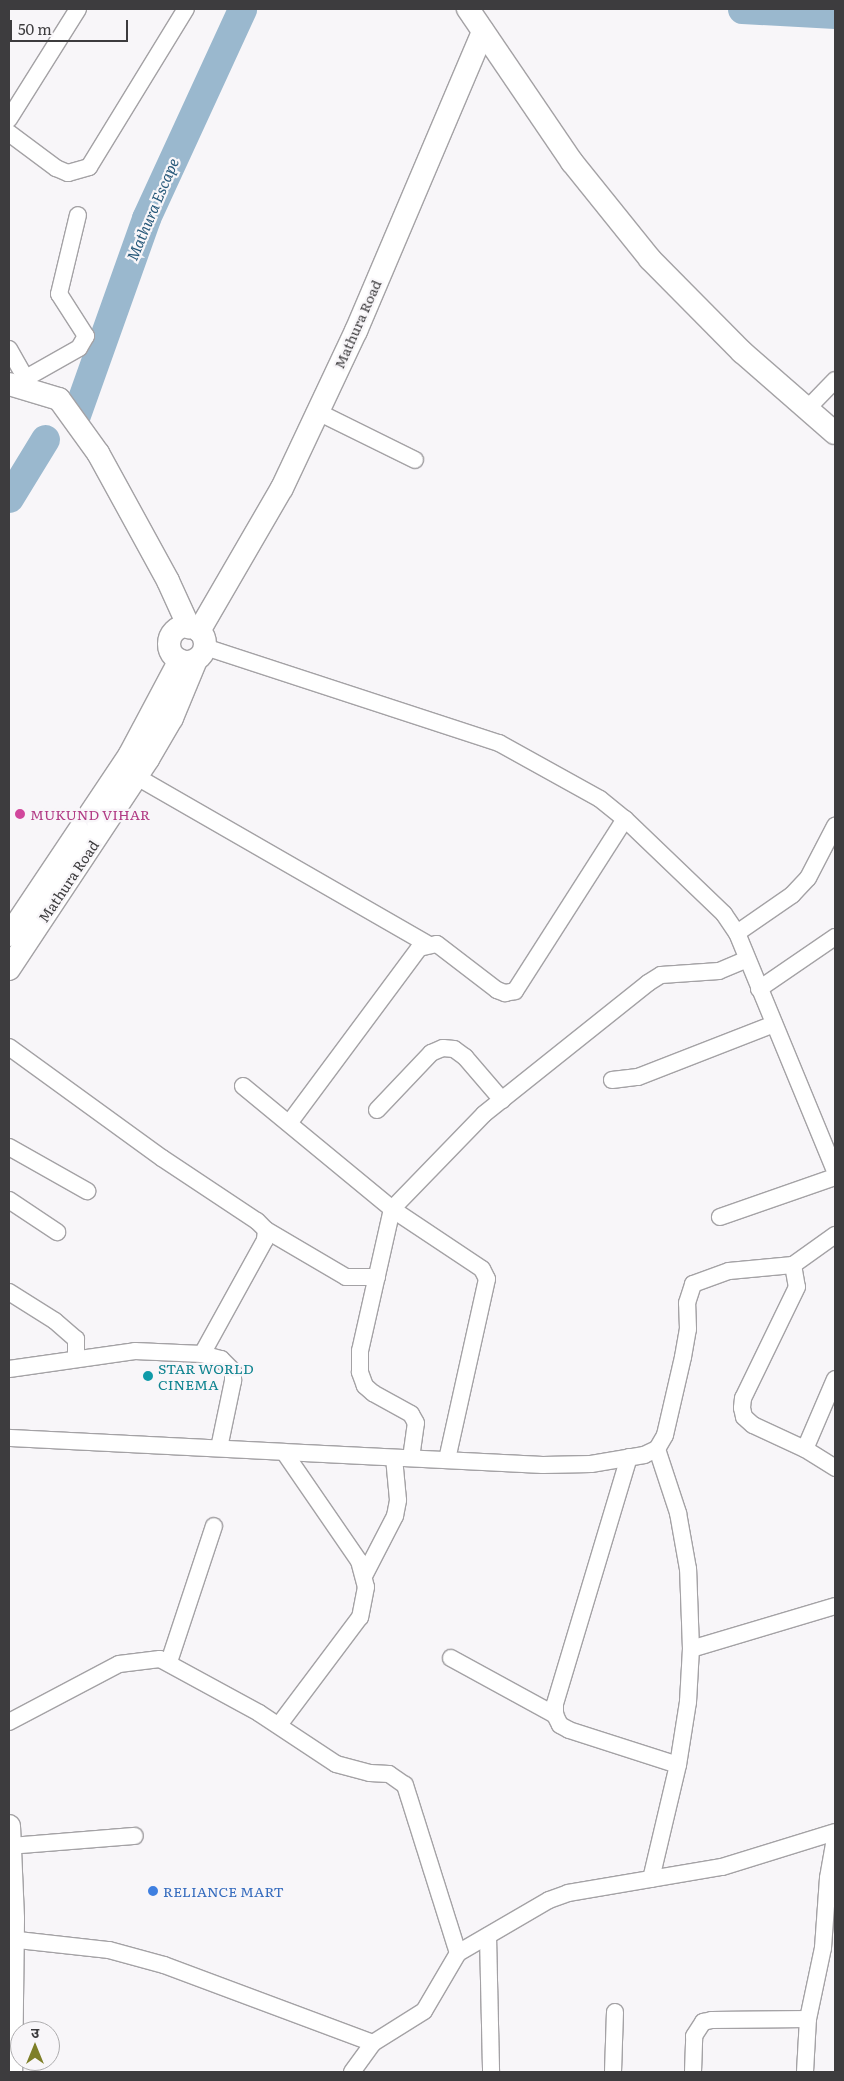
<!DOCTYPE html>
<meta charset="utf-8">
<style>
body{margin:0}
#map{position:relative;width:844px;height:2081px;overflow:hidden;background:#f8f6f9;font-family:Literata,"Noto Sans Devanagari",serif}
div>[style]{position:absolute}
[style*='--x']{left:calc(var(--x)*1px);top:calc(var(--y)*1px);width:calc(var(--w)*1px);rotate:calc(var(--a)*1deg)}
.river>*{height:29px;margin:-14.5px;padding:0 14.5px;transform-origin:14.5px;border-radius:14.5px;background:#9ab8ce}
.roads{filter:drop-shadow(1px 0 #a4a2a5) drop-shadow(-1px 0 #a4a2a5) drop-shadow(0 1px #a4a2a5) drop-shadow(0 -1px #a4a2a5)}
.street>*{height:16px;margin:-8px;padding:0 8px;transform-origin:8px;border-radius:8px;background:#fff}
.secondary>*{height:22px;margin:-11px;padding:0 11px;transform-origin:11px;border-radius:11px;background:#fff}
.secondary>.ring{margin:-11px;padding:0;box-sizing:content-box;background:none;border:22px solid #fff;border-radius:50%}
.dots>*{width:14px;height:14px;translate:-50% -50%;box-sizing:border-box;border:2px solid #f8f6f9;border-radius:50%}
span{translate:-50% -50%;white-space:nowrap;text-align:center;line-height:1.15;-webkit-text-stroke:4.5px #f8f6f9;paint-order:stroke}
.street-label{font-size:14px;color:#3d3c3e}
.hotel-label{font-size:14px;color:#b23c85}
.left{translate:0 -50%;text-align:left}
.culture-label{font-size:14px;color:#0d838f}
.shop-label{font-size:14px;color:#366cbe}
.water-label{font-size:15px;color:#265879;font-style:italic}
.frame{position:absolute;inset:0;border:10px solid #3d3c3e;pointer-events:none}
.north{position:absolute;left:10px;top:2021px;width:50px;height:50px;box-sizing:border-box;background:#f8f6f9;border:1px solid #adacae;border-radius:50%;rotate:0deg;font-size:14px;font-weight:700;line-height:20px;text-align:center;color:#3d3c3e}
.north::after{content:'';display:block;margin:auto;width:18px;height:22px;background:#7e7f28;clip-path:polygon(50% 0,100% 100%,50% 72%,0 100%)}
.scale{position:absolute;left:10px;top:20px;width:118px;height:22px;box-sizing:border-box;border:2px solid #3d3c3e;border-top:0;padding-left:6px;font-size:15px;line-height:18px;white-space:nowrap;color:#3d3c3e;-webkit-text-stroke:4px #f8f6f9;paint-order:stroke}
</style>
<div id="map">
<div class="river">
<div style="--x:742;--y:9;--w:93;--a:3.1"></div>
<div style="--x:76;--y:415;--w:209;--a:-70.4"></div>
<div style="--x:146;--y:218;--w:230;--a:-65.3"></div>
<div style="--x:9;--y:498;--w:69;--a:-58.6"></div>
</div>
<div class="roads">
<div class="street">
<div style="--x:9;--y:119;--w:130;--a:-57.9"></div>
<div style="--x:9;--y:133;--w:59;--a:36.7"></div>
<div style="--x:56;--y:168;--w:13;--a:23"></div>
<div style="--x:68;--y:173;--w:22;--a:-16"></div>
<div style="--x:89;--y:167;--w:185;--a:-58.5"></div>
<div style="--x:9;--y:349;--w:43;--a:60.4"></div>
<div style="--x:26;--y:378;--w:61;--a:-29.5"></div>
<div style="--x:79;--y:348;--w:14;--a:-60"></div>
<div style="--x:86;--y:336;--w:50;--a:-122.7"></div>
<div style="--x:59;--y:294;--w:81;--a:-76.5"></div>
<div style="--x:807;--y:409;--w:40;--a:-46"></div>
<div style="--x:318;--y:412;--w:108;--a:26.3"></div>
<div style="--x:205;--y:647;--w:309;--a:18.1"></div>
<div style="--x:499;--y:743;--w:115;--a:29"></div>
<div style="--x:600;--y:799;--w:32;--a:39"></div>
<div style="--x:625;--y:819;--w:137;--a:43.8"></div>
<div style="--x:724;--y:914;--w:23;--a:56"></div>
<div style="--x:737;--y:933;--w:257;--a:67.6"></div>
<div style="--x:137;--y:777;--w:335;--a:29.9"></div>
<div style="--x:737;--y:933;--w:67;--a:-34.6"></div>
<div style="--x:792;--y:895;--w:23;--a:-47"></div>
<div style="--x:808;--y:878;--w:59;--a:-62.6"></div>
<div style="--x:759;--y:989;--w:92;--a:-34.4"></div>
<div style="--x:9;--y:1047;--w:189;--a:36"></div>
<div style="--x:162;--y:1158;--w:114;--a:33.6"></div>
<div style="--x:257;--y:1221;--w:13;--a:45"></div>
<div style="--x:266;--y:1230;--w:10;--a:96"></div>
<div style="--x:265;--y:1240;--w:130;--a:118.9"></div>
<div style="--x:612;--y:1080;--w:26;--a:-7"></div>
<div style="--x:638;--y:1077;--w:146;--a:-21.3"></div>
<div style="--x:243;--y:1086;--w:193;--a:39.5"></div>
<div style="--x:392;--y:1209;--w:132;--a:-45.9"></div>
<div style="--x:484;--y:1114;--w:210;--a:-38.6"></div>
<div style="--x:648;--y:983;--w:15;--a:-32"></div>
<div style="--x:661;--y:975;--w:58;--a:-3.9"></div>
<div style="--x:719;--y:971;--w:30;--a:-23"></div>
<div style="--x:377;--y:1110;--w:79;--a:-46.5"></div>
<div style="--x:431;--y:1053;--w:13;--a:-23"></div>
<div style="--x:443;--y:1048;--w:11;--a:5"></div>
<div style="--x:454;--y:1049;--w:14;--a:36"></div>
<div style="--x:465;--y:1057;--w:57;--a:49.3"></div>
<div style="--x:290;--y:1122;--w:217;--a:-53.4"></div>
<div style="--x:419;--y:948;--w:18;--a:-13"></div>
<div style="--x:437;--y:944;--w:76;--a:37.5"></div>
<div style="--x:497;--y:990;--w:9;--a:21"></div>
<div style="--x:505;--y:993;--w:10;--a:-11"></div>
<div style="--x:515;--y:991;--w:204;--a:-57.4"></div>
<div style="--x:9;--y:1147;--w:90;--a:29.4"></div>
<div style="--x:9;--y:1200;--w:58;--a:33.7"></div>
<div style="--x:720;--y:1217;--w:122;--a:-19.2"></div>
<div style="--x:266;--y:1230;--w:93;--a:30.4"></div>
<div style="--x:346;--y:1277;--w:31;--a:0"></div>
<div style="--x:793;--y:1265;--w:22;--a:80"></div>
<div style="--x:797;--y:1287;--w:123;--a:115.9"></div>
<div style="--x:743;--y:1398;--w:10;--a:96"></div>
<div style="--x:742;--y:1408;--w:9;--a:77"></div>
<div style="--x:744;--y:1417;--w:12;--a:42"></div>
<div style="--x:753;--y:1425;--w:57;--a:24.8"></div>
<div style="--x:805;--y:1449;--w:36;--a:32"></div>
<div style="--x:9;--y:1292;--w:54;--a:32.2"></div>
<div style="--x:55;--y:1321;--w:28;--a:41"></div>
<div style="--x:76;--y:1339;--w:20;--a:90"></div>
<div style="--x:9;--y:1369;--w:127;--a:-8.1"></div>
<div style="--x:135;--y:1351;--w:67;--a:2.6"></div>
<div style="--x:202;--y:1354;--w:20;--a:15"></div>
<div style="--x:221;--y:1359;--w:17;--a:45"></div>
<div style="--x:233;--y:1371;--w:10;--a:90"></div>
<div style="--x:233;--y:1381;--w:68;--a:101.8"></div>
<div style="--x:9;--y:1438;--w:275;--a:2.9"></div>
<div style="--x:284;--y:1452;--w:132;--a:55.5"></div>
<div style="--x:359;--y:1561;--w:27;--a:75"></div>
<div style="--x:366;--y:1587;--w:31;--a:101"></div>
<div style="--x:360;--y:1617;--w:135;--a:126.9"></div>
<div style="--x:805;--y:1449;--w:76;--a:-66.8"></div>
<div style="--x:284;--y:1452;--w:259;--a:2.9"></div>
<div style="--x:543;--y:1465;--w:48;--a:-1.2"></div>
<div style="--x:591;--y:1464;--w:54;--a:-9.6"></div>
<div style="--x:644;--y:1455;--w:14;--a:-25"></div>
<div style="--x:657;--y:1449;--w:16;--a:-60"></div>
<div style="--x:665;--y:1435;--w:80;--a:-77"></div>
<div style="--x:683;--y:1357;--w:28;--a:-80"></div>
<div style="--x:688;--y:1329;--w:26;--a:-92"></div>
<div style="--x:687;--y:1303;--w:20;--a:-72"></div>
<div style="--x:693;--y:1284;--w:38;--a:-20"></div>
<div style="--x:729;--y:1271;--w:64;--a:-5.4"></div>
<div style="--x:793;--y:1265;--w:52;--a:-35.5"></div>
<div style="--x:629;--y:1457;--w:258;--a:106.7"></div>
<div style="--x:555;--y:1704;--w:11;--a:90"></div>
<div style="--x:555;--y:1715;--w:11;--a:63"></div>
<div style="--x:560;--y:1725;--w:10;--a:29"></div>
<div style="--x:569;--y:1730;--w:114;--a:17.8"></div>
<div style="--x:411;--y:1458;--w:35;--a:-82"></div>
<div style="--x:416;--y:1423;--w:10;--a:-119"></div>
<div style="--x:411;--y:1414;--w:43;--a:-151.1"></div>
<div style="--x:373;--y:1393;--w:11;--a:-139"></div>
<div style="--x:365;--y:1386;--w:15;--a:-110"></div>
<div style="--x:360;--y:1372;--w:21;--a:-90"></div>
<div style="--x:360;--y:1351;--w:146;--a:-77.3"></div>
<div style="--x:392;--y:1209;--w:108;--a:33.7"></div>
<div style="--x:482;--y:1269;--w:11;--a:63"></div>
<div style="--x:487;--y:1279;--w:185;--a:102.5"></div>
<div style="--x:364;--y:1576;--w:68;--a:-62.7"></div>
<div style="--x:395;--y:1516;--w:16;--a:-79"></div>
<div style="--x:398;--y:1500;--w:42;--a:-95.4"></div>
<div style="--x:691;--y:1649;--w:150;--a:-16.6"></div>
<div style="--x:451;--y:1658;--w:119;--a:28.7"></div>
<div style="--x:169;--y:1662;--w:143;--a:-71.7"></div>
<div style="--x:9;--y:1722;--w:124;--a:-27.8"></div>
<div style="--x:119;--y:1664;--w:41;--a:-7"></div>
<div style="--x:160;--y:1659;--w:113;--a:28.6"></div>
<div style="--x:259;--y:1713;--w:92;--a:33.5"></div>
<div style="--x:336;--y:1764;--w:35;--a:15"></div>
<div style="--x:370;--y:1773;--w:19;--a:3"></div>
<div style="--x:389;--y:1774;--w:19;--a:35"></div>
<div style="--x:405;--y:1785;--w:176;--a:72.5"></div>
<div style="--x:10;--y:1846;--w:125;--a:-4.6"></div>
<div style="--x:651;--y:1879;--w:117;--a:-76.7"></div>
<div style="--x:678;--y:1765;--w:64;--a:-81"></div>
<div style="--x:688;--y:1702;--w:53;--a:-86.8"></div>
<div style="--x:691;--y:1649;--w:80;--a:-92.1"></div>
<div style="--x:688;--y:1569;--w:57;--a:-100.1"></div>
<div style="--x:678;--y:1513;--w:67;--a:-108.2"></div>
<div style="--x:488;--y:1936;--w:136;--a:88.7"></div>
<div style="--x:9;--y:1939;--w:101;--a:6.3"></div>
<div style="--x:109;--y:1950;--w:57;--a:15.3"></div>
<div style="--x:164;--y:1965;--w:223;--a:20.5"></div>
<div style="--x:352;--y:2072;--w:36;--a:-54"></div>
<div style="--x:373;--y:2043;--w:60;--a:-32.1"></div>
<div style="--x:424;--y:2011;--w:67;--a:-59.6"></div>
<div style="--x:458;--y:1953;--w:105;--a:-30.2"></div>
<div style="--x:549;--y:1900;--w:20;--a:-20"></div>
<div style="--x:568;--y:1893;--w:156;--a:-9.6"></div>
<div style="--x:722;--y:1867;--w:118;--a:-17.2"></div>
<div style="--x:613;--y:2072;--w:60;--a:-88.1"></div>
<div style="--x:693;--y:2072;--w:36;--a:-88"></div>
<div style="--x:694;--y:2036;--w:17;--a:-57"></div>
<div style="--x:703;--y:2022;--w:9;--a:-13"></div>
<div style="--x:712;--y:2020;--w:96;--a:-0.6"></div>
<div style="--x:805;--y:2072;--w:53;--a:-86.8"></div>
<div style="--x:808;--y:2019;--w:73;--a:-78.1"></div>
<div style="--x:823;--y:1948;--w:70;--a:-85.9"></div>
<div style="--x:828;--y:1878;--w:40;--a:-80"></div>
</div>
<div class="secondary">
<div style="--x:468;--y:9;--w:185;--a:55.8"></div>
<div style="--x:572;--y:162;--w:124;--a:51.2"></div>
<div style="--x:650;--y:259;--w:131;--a:45.3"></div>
<div style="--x:742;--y:352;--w:123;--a:41.1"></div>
<div style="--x:9;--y:384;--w:52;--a:16.7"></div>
<div style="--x:59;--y:399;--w:67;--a:54.2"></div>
<div style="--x:98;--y:453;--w:146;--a:61.3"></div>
<div style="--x:168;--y:581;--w:51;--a:65.5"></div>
<div class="ring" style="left:169px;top:626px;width:14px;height:14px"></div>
<div style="--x:199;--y:631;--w:165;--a:-59.9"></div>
<div style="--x:282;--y:488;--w:174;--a:-64.8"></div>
<div style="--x:356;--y:331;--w:325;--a:-67"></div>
<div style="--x:9;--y:935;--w:218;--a:-56.2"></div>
<div style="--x:130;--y:754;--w:106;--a:-62"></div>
<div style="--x:9;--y:969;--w:252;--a:-56.5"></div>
<div style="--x:148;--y:759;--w:48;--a:-59.7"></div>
<div style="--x:172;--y:718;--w:63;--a:-67.5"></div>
<div style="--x:9;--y:1826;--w:93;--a:87.5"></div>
<div style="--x:13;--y:1919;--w:153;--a:90.7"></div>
</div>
</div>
<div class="dots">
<div style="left:20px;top:814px;background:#d1479c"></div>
<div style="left:148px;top:1376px;background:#0f9aa8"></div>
<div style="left:153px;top:1891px;background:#3f7fe0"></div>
</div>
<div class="street-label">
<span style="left:357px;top:324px;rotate:-66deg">Mathura Road</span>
<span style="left:68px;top:881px;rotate:-56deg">Mathura Road</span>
</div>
<div class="hotel-label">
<span class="left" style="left:30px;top:814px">MUKUND VIHAR</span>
</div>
<div class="culture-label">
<span class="left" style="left:158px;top:1376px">STAR WORLD<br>CINEMA</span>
</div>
<div class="shop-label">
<span class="left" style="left:163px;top:1891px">RELIANCE MART</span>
</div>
<div class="water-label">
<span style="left:152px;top:209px;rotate:-67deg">Mathura Escape</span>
</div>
<div class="frame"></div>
<div class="north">उ</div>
<div class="scale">50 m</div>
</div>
